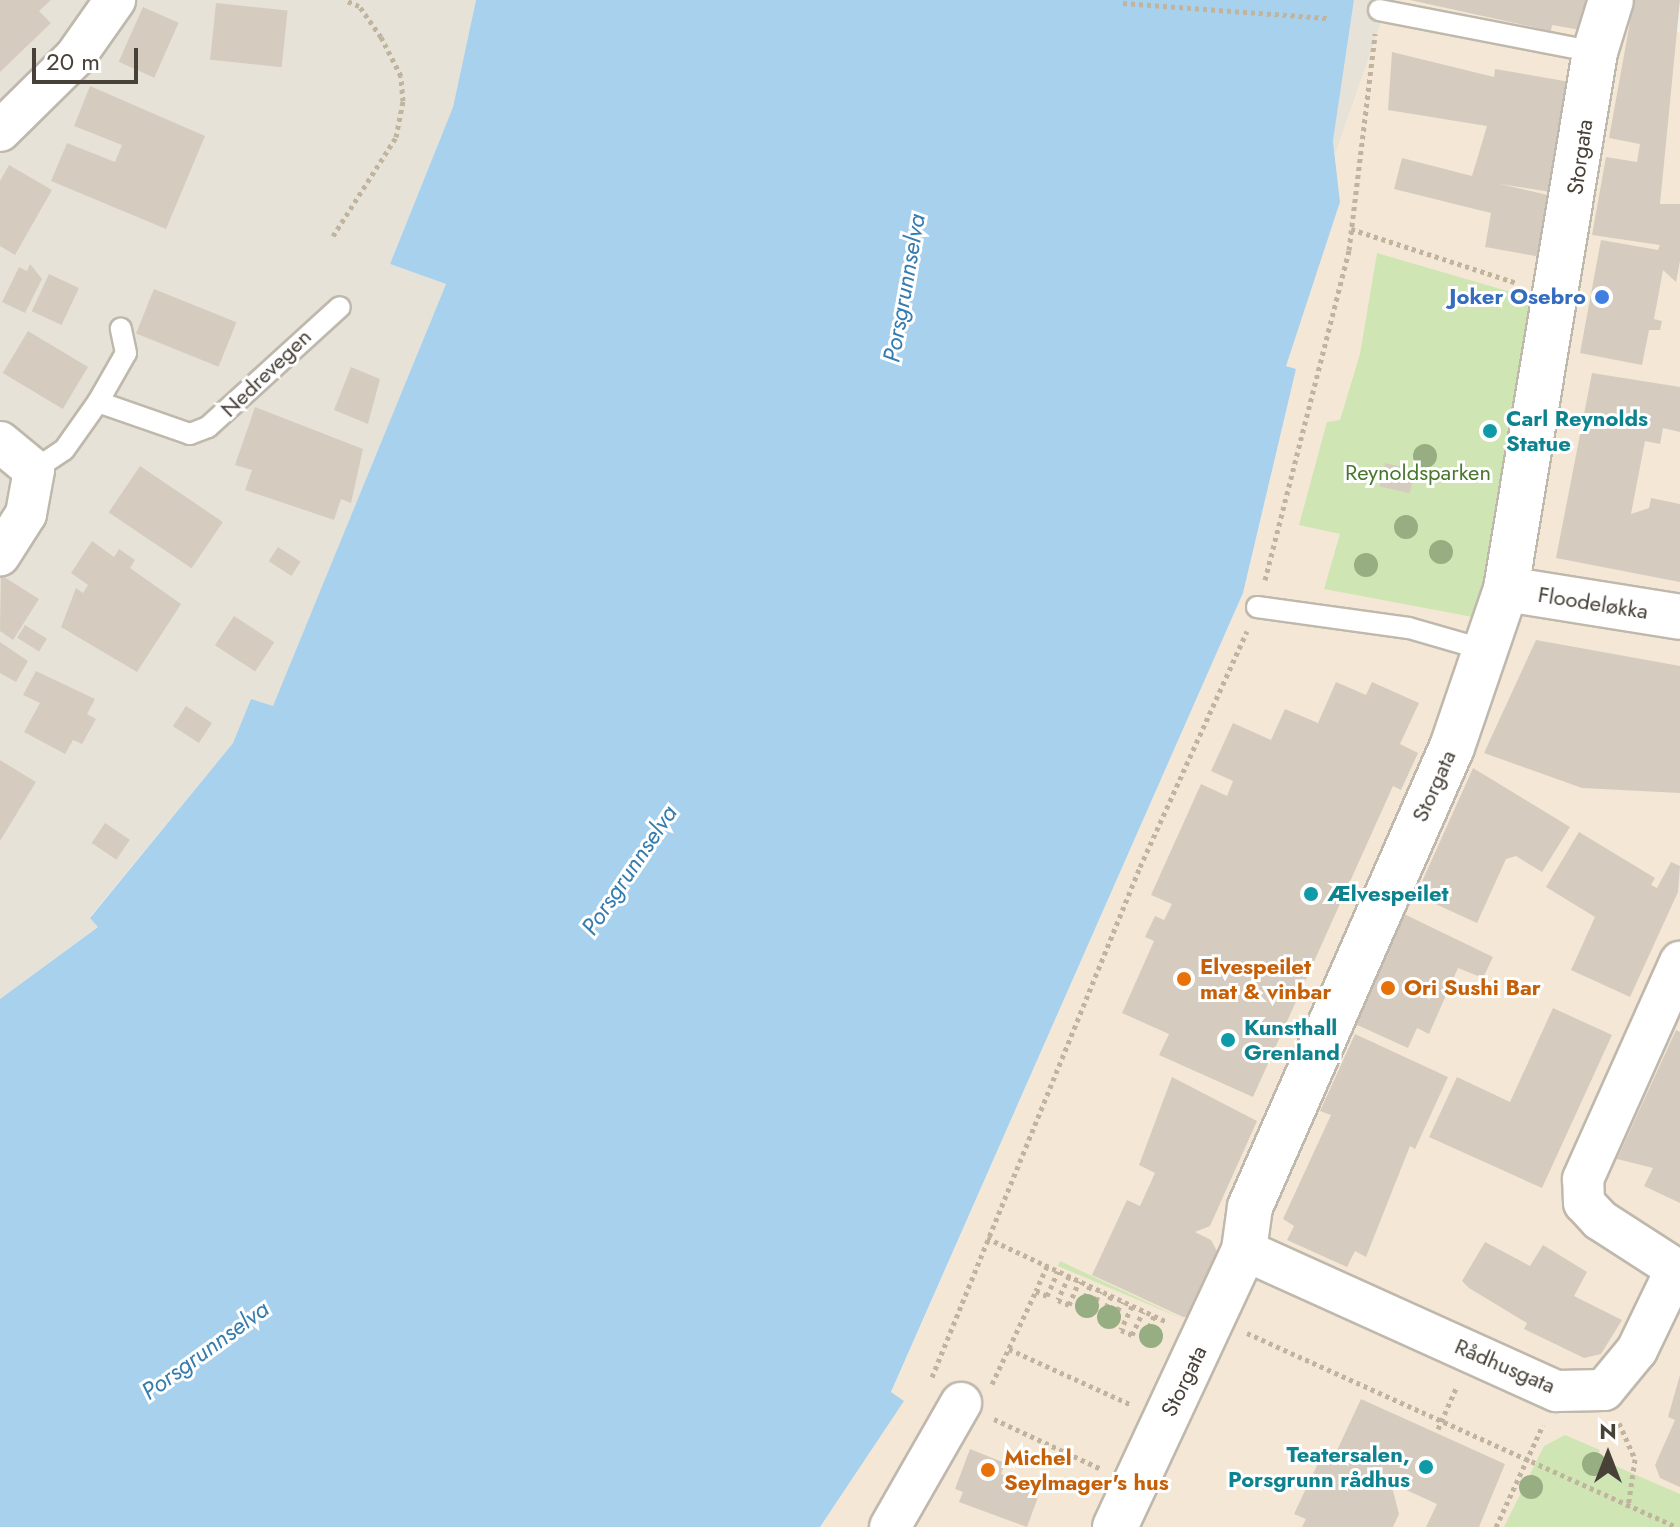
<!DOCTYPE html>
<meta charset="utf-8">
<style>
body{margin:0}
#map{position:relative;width:1680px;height:1527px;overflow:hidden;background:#f4f1e9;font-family:Jost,sans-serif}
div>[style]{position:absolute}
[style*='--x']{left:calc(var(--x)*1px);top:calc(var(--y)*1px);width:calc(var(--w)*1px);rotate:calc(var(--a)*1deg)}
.residential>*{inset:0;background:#e7e2d7}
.commercial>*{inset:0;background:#f4e7d5}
.green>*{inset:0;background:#cfe6b4}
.water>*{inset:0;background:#a8d1ee}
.building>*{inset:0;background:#d5ccbf;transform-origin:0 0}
.path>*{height:5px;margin-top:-2.5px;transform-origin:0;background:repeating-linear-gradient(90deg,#c0b49e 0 4px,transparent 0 8px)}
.roads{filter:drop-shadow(2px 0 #bfb8ac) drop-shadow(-2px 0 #bfb8ac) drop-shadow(0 2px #bfb8ac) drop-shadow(0 -2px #bfb8ac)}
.service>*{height:20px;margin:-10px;padding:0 10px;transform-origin:10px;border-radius:10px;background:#fff}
.minor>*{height:40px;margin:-20px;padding:0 20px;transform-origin:20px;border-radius:20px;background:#fff}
.tertiary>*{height:44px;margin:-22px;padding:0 22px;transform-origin:22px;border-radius:22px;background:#fff}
.trees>*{width:24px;height:24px;margin:-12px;border-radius:50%;background:#96ae82}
.dots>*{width:22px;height:22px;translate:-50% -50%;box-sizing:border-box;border:4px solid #fff;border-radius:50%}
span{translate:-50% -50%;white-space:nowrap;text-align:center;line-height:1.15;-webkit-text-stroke:6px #fff;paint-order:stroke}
.street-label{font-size:22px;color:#474138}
.shop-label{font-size:22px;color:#366cbe;font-weight:700}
.right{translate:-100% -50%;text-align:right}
.culture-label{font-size:22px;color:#0d838f;font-weight:700}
.left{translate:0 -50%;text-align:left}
.park-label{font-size:22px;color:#49772d}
.food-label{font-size:22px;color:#c56008;font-weight:700}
.water-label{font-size:24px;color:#357caf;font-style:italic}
.north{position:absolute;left:1568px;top:1415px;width:80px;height:80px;-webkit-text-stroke:6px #fff;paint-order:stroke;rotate:0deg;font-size:22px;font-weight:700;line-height:32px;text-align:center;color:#474138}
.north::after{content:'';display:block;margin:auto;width:28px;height:36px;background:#474138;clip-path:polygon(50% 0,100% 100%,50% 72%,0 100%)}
.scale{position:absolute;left:32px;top:48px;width:106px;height:36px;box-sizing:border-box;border:4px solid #474138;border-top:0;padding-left:10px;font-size:24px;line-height:28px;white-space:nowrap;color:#474138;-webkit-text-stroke:6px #fff;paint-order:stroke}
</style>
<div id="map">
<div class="residential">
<div style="clip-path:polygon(0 0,476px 0,453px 107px,390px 264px,446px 284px,273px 707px,251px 700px,233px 743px,90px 917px,99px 926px,0 999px)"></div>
<div style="clip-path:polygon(1354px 0,1389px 0,1335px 155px,1333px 141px)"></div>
</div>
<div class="commercial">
<div style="clip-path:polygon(1389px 0,1620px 0,1680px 33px,1680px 1527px,820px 1527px,903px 1401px,891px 1393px,1243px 593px,1296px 369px,1285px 366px,1340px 202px,1335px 155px)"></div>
</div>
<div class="green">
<div style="clip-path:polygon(1377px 253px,1535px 299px,1494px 621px,1324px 589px,1340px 534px,1299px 525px,1327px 422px,1340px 420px,1360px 354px)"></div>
<div style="clip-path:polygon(1060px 1261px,1183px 1319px,1058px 1266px)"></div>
<div style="clip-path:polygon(1565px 1435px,1600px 1450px,1597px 1458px,1680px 1494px,1680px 1527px,1504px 1527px,1544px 1446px)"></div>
</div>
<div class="water">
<div style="clip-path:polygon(476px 0,1354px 0,1333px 141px,1340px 202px,1286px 366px,1296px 369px,1243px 593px,891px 1392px,904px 1401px,820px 1527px,0 1527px,0 999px,98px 927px,90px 918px,233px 743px,251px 699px,273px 706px,446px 284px,390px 264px,453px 107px)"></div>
</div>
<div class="building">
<div style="clip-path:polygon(0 0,51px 0,39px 11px,51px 23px,0 72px)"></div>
<div style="clip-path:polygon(1410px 0,1587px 0,1581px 30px,1552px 25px,1551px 31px)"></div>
<div style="clip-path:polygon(1634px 0,1680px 0,1660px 204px,1680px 204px,1680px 261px,1676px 282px,1663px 270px,1654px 319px,1662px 321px,1660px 330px,1649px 330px,1642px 365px,1580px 353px,1601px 240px,1658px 250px,1660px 245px,1592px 235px,1606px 157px,1637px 162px,1640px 144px,1609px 138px)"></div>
<div style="left:216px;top:3px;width:72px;height:57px;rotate:6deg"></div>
<div style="left:143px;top:7px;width:39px;height:60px;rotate:24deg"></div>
<div style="clip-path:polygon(1392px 52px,1494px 77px,1495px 69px,1570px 82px,1551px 192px,1500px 184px,1552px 196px,1541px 257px,1485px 247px,1491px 213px,1394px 189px,1402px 158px,1472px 176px,1487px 126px,1388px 110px)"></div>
<div style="clip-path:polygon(90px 86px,205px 136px,166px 229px,51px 181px,67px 143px,115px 162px,122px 145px,74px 126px)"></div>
<div style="clip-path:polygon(9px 165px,52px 190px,15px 255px,0 246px,0 181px)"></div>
<div style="clip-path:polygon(30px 264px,42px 279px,25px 313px,2px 302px,19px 267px,27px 271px)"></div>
<div style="left:49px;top:274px;width:33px;height:41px;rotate:25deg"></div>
<div style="left:154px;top:289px;width:89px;height:48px;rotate:22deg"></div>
<div style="left:28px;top:331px;width:70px;height:49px;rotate:31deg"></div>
<div style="clip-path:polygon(351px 367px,380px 379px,368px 424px,334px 410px)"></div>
<div style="clip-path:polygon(1592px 373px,1680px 387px,1680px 432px,1663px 428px,1660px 444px,1645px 441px,1631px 514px,1649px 508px,1651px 498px,1680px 504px,1680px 582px,1556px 558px)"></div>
<div style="clip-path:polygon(255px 407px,363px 449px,351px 503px,341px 499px,334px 520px,245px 490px,252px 470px,235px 465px)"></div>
<div style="left:1385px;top:463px;width:31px;height:24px;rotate:13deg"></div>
<div style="left:140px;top:466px;width:100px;height:56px;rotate:34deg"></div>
<div style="clip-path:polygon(92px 541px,114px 557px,119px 549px,135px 560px,130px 568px,181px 604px,137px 672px,61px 627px,76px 588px,83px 593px,88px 585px,71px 573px)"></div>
<div style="left:278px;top:547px;width:27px;height:17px;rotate:33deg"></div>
<div style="clip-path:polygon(1px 575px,39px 599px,13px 640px,0 631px)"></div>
<div style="left:234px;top:616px;width:48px;height:35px;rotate:33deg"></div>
<div style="left:25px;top:625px;width:26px;height:15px;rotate:32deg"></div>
<div style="clip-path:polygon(1536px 640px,1680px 666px,1680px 793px,1582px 788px,1484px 753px)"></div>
<div style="clip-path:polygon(0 642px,28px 661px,16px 682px,0 673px)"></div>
<div style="clip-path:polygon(36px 671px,95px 699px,87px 714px,96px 719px,82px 744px,73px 740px,65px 754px,24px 732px,40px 703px,23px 695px)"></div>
<div style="clip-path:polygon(1336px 682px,1366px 695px,1372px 682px,1419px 703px,1400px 744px,1418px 753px,1401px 790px,1393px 786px,1253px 1097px,1159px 1055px,1169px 1034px,1122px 1013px,1154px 941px,1145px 937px,1155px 916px,1164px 920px,1172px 904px,1151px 895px,1201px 784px,1227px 796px,1233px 781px,1211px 771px,1233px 723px,1271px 740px,1285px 709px,1318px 723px)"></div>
<div style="left:186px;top:706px;width:31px;height:24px;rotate:33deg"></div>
<div style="clip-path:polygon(0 760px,36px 782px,0 841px)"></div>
<div style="clip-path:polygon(1473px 768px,1570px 827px,1542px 872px,1516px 856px,1506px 859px,1477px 923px,1416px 895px)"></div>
<div style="left:105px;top:823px;width:30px;height:24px;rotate:34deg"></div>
<div style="clip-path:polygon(1579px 832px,1655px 878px,1651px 885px,1657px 888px,1671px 862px,1680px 866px,1678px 892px,1630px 997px,1571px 970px,1595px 917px,1546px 887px)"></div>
<div style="clip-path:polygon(1404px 914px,1493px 957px,1483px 978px,1458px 968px,1429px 1034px,1417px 1028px,1408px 1048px,1355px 1024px)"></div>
<div style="clip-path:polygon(1553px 1008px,1612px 1035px,1542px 1188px,1429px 1137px,1457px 1077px,1510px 1102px)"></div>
<div style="clip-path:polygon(1676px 1030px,1680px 1032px,1680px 1203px,1644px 1186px,1653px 1168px,1617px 1159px)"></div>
<div style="clip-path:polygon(1355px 1034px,1448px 1077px,1415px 1149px,1410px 1146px,1366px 1257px,1355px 1251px,1347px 1267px,1287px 1240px,1294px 1226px,1283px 1219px,1331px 1115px,1320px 1111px)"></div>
<div style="clip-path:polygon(1172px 1077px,1257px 1121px,1210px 1226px,1195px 1232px,1211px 1240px,1219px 1255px,1191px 1317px,1183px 1317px,1092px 1275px,1127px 1200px,1140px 1206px,1155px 1173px,1139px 1165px)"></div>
<div style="clip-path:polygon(1485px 1242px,1530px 1266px,1543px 1245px,1587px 1272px,1574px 1296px,1622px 1320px,1601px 1354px,1584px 1358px,1524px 1329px,1527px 1323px,1469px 1288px,1462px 1281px)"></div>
<div style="clip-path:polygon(1680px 1375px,1680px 1487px,1660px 1478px,1655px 1465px,1675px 1420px,1668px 1417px)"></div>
<div style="clip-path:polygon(1361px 1399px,1505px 1464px,1479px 1527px,1426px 1527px,1437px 1504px,1391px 1483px,1399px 1514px,1393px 1527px,1302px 1527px,1306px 1519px,1294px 1514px,1321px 1457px,1332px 1461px)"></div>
<div style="clip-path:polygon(970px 1449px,1005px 1463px,1001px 1474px,1041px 1489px,1027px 1527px,959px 1502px,963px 1492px,955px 1489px)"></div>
</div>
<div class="path">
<div style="--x:1123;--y:3;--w:207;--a:4.2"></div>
<div style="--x:1351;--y:229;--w:175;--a:18"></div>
<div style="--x:333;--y:236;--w:117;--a:-57.5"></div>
<div style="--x:396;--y:137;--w:37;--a:-79"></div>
<div style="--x:403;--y:101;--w:25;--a:-95"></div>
<div style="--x:401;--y:76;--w:44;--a:-117.1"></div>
<div style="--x:381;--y:37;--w:38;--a:-125"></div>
<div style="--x:359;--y:6;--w:15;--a:-157"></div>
<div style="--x:1265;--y:580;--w:341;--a:-75.7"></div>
<div style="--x:1349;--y:250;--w:218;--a:-83.1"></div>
<div style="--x:987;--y:1238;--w:199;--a:25"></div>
<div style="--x:1047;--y:1266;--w:27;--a:114"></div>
<div style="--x:1036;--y:1291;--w:12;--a:24"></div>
<div style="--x:1047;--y:1296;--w:27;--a:-66"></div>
<div style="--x:1069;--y:1276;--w:26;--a:115"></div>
<div style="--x:1058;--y:1300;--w:12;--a:24"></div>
<div style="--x:1069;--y:1305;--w:26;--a:-67"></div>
<div style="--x:1090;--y:1286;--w:26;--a:115"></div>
<div style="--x:1079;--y:1310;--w:12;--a:24"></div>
<div style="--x:1090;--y:1315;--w:26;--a:-67"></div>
<div style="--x:1111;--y:1296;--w:26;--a:113"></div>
<div style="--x:1101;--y:1320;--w:11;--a:27"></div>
<div style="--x:1111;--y:1325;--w:26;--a:-65"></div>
<div style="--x:1132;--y:1306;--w:26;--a:115"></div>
<div style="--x:1121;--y:1330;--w:12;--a:24"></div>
<div style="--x:1132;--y:1335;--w:26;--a:-65"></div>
<div style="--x:1154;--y:1316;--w:26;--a:115"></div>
<div style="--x:1143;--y:1340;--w:13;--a:0"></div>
<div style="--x:1247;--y:1333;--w:471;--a:24.3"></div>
<div style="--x:1009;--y:1349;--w:135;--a:24.5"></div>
<div style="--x:932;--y:1377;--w:551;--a:-67.81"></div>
<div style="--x:1140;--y:867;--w:259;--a:-65.6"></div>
<div style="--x:992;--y:1384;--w:103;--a:-64.7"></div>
<div style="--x:994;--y:1419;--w:118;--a:25"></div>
<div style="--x:1619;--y:1423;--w:39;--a:66"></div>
<div style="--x:1635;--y:1459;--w:49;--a:98.3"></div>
<div style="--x:1438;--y:1429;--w:47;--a:-66.2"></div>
<div style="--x:1496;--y:1527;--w:112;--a:-65.3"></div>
</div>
<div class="roads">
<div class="service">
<div style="--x:1379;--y:10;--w:220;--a:11"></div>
<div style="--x:98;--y:402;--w:97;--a:19.2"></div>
<div style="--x:190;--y:434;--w:19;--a:-21"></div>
<div style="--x:208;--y:427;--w:178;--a:-42.3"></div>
<div style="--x:34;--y:470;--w:36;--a:-34"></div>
<div style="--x:64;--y:450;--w:59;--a:-54.7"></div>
<div style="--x:98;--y:402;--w:56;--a:-60.3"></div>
<div style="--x:126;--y:353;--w:25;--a:-102"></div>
<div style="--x:1257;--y:607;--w:153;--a:7.9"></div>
<div style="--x:1409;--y:628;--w:79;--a:16.1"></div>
</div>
<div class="minor">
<div style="--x:0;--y:131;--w:105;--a:-44.6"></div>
<div style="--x:75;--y:57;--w:70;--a:-54.9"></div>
<div style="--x:0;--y:442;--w:44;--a:39.5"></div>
<div style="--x:34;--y:470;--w:45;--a:100.3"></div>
<div style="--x:26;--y:514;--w:49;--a:122.4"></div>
<div style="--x:1244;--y:1250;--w:343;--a:24.3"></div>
<div style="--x:1557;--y:1391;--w:47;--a:-1.2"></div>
<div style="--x:1604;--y:1390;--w:52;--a:-50.5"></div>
<div style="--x:1637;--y:1350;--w:90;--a:-64.3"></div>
<div style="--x:1676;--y:1269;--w:90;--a:-147.2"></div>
<div style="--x:1600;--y:1220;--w:23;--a:-133"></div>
<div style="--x:1584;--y:1203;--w:24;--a:-92"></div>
<div style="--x:1583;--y:1179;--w:238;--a:-65.9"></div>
<div style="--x:890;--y:1527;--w:143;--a:-60.2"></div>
</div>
<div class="tertiary">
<div style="--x:1506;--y:589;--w:176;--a:9.1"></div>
<div style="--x:1115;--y:1527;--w:306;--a:-65"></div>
<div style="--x:1244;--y:1250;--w:43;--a:-82.1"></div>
<div style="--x:1250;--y:1207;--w:502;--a:-66.29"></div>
<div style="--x:1452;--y:747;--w:167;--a:-71.1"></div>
<div style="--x:1506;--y:589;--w:544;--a:-80.59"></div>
<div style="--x:1595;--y:52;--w:54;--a:-72.9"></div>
</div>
</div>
<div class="trees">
<div style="left:1425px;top:456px"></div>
<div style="left:1406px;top:527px"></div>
<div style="left:1441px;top:552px"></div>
<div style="left:1366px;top:565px"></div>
<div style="left:1087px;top:1306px"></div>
<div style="left:1109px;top:1317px"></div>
<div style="left:1151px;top:1336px"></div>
<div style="left:1594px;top:1464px"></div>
<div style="left:1531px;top:1487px"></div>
</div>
<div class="dots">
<div style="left:1602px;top:297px;background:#3f7fe0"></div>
<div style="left:1490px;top:431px;background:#0f9aa8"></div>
<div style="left:1311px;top:894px;background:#0f9aa8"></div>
<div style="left:1184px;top:979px;background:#e8710a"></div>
<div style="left:1388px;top:988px;background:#e8710a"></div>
<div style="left:1228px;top:1040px;background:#0f9aa8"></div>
<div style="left:1426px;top:1467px;background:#0f9aa8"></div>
<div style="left:988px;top:1470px;background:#e8710a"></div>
</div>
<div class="street-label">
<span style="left:1580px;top:157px;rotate:-82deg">Storgata</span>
<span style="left:266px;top:373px;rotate:-44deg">Nedrevegen</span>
<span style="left:1593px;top:603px;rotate:9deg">Floodeløkka</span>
<span style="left:1434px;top:786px;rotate:-66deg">Storgata</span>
<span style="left:1505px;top:1366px;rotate:23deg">Rådhusgata</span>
<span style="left:1184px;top:1381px;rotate:-64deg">Storgata</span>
</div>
<div class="shop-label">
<span class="right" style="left:1586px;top:297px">Joker Osebro</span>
</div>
<div class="culture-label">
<span class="left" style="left:1506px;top:431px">Carl Reynolds<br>Statue</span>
<span class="left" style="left:1327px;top:894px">Ælvespeilet</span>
<span class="left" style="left:1244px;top:1040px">Kunsthall<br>Grenland</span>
<span class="right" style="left:1410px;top:1467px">Teatersalen,<br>Porsgrunn rådhus</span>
</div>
<div class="park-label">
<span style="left:1418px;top:473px">Reynoldsparken</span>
</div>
<div class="food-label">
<span class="left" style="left:1200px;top:979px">Elvespeilet<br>mat &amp; vinbar</span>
<span class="left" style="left:1404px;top:988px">Ori Sushi Bar</span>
<span class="left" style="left:1004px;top:1470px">Michel<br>Seylmager's hus</span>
</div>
<div class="water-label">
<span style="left:904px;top:288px;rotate:-80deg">Porsgrunnselva</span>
<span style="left:629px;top:870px;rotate:-56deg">Porsgrunnselva</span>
<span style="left:205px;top:1350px;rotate:-36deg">Porsgrunnselva</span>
</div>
<div class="north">N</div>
<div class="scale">20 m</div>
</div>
